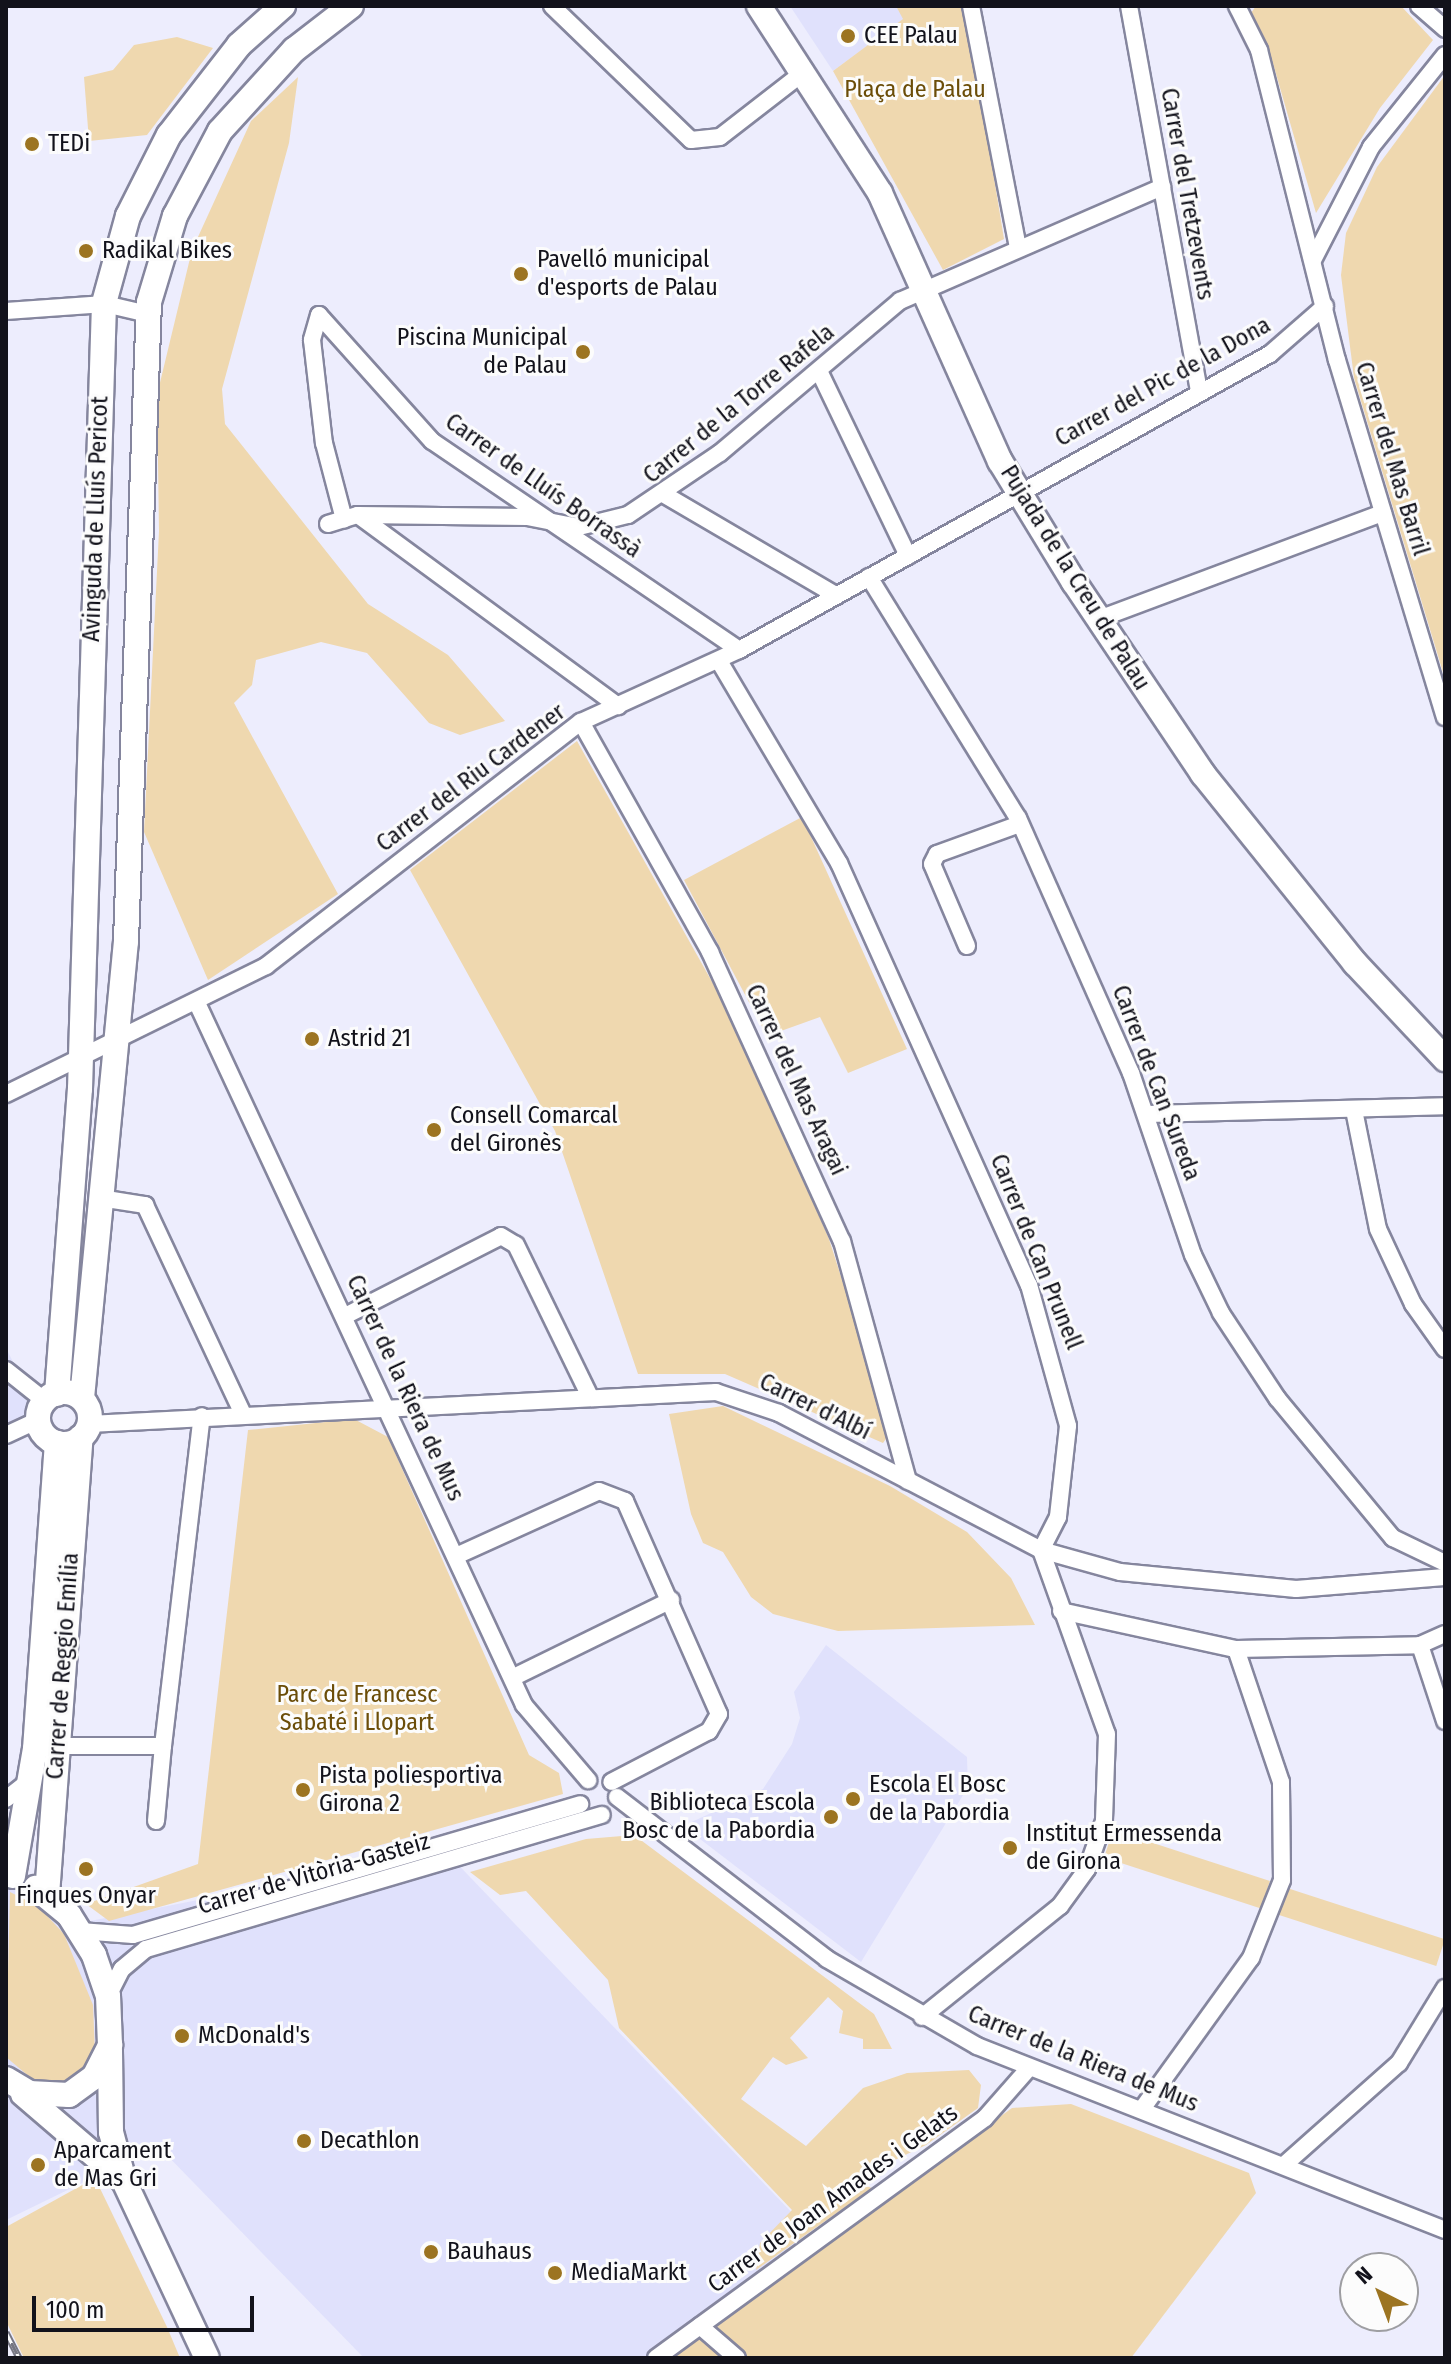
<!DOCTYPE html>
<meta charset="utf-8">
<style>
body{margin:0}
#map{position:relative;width:1451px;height:2364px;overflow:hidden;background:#ededfd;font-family:"Fira Sans Condensed",sans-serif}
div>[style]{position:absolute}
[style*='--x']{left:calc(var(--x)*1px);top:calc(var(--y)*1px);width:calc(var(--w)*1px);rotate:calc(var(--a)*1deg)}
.built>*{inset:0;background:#e0e1fc}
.green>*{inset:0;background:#efd8af;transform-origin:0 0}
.roads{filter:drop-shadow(2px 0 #85869e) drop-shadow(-2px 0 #85869e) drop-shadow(0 2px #85869e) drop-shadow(0 -2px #85869e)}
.street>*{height:16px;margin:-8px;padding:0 8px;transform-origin:8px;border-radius:8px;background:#fff}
.secondary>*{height:24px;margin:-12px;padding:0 12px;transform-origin:12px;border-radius:12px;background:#fff}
.secondary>.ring{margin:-12px;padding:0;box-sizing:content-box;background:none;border:24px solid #fff;border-radius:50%}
.rail>*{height:7px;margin-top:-3.5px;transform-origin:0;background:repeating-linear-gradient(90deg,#fcfcfc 0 12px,#757582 0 24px);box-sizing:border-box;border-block:2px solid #757582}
.dots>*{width:22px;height:22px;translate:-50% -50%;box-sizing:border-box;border:4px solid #fcfcfc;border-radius:50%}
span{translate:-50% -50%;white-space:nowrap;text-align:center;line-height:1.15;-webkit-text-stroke:6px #fcfcfc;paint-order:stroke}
.poi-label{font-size:24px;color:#12121b}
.left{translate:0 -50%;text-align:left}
.right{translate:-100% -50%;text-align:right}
.park-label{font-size:24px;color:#6b4d08}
.street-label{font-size:24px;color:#12121b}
.frame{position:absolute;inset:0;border:8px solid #12121b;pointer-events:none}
.north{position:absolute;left:1339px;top:2252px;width:80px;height:80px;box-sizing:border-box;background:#fcfcfc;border:2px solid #9e9ea2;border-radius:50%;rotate:318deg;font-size:22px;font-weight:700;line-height:32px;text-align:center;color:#12121b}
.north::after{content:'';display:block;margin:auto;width:28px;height:36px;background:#9c7421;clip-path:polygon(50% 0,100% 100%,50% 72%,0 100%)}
.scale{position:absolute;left:32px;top:2296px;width:222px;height:36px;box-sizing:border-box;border:4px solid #12121b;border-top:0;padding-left:10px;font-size:24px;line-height:28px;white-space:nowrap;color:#12121b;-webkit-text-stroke:6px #fcfcfc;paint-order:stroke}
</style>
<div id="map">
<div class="built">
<div style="clip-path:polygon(790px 6px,896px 6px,904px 19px,833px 71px)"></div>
<div style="clip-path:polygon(6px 1348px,33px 1402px,25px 1428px,6px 1437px)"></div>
<div style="clip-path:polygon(826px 1645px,967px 1757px,968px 1787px,861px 1962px,683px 1826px,763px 1789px,792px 1744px,800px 1718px,794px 1692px)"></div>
<div style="clip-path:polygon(446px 1852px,822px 2244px,669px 2358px,364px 2358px,158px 2146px,6px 2220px,6px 1857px,90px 1921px)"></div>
</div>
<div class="green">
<div style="clip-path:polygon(896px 6px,966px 6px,1004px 239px,943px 270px,833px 71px,903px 19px)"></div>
<div style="clip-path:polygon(1256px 6px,1401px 6px,1433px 40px,1380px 108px,1316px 213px,1270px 53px,1251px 13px)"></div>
<div style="clip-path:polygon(177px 37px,213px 48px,147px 135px,89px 141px,84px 77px,113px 70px,134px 45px)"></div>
<div style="clip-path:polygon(1445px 75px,1445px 679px,1354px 378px,1341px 275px,1346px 233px,1377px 167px)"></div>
<div style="clip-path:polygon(298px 77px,289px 143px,222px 389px,225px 424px,368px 604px,448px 655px,505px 721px,460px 735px,429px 723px,367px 653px,321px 642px,256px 660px,252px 685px,234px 703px,338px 894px,208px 980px,144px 832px,159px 531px,157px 395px,192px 250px,251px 121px)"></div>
<div style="clip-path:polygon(577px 741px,743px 1037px,829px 1239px,868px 1361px,888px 1436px,883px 1443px,725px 1374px,638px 1374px,555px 1131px,410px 870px)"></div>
<div style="clip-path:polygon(802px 817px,907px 1049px,848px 1073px,820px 1017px,767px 1036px,684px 880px)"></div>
<div style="clip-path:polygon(723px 1406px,890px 1486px,967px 1532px,1011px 1578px,1035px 1625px,838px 1631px,773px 1614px,751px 1597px,723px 1552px,703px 1543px,691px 1514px,669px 1414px)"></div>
<div style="clip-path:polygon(354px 1419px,388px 1437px,529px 1755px,559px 1773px,563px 1794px,109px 1921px,86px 1904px,198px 1864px,248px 1430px)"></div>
<div style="left:1113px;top:1830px;width:165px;height:29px;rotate:18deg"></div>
<div style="clip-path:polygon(634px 1835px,874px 2014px,892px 2049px,863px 2049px,863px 2039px,839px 2033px,843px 2011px,828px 1997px,790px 2038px,808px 2058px,786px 2065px,773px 2057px,741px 2099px,806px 2146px,863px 2088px,907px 2073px,969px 2070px,981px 2085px,978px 2108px,926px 2145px,851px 2181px,872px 2188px,756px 2270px,760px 2243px,792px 2210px,619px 2028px,608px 1980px,526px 1891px,500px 1895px,470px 1872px,586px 1839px)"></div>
<div style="left:1287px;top:1888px;width:166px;height:28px;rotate:18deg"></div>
<div style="clip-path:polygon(10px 1892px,38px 1906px,64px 1934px,93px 2005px,95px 2052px,84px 2072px,63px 2085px,38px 2084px,6px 2057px)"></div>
<div style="clip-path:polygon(1071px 2104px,1249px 2173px,1256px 2193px,1131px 2358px,669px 2358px,1012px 2108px)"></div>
<div style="clip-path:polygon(95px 2178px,167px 2327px,180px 2358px,24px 2358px,6px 2321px,6px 2227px)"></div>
</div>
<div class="roads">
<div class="street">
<div style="--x:552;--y:6;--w:193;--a:44"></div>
<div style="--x:691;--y:140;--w:29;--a:-6"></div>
<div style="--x:720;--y:137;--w:108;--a:-37.8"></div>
<div style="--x:971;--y:6;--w:246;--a:79"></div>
<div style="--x:1129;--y:6;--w:392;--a:79.7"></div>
<div style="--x:1237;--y:6;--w:49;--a:63.4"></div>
<div style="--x:1259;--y:50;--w:320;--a:75.9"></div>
<div style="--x:1337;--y:360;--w:373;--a:73.2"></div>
<div style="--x:1419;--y:6;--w:35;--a:41"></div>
<div style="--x:1313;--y:260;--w:127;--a:-62.8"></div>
<div style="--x:1371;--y:147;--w:118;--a:-51.2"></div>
<div style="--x:6;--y:311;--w:99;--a:-4"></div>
<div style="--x:105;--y:304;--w:44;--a:13.1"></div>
<div style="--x:319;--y:315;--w:169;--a:48.1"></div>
<div style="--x:432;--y:441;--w:371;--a:34.2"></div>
<div style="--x:319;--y:315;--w:26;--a:106"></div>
<div style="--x:312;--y:340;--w:104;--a:83.4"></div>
<div style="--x:324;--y:443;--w:79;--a:75.3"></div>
<div style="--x:820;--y:373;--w:203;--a:64.3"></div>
<div style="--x:665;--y:495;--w:199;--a:30.4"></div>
<div style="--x:358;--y:515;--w:323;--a:36.3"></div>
<div style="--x:328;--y:524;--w:31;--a:-17"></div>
<div style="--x:358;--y:515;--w:169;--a:0.7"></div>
<div style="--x:527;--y:517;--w:53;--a:10.9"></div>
<div style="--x:579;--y:527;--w:50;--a:-13.8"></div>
<div style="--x:628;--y:515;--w:111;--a:-34"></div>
<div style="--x:720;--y:453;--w:236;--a:-40.2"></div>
<div style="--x:900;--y:301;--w:286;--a:-23.5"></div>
<div style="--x:869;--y:577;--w:283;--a:58.3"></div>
<div style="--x:1018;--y:818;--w:279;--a:66.1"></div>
<div style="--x:1131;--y:1073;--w:192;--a:71.2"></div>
<div style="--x:1193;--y:1255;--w:64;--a:64.2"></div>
<div style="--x:1221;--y:1313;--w:102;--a:56.6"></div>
<div style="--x:1277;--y:1398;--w:182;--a:50.4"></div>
<div style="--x:1393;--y:1538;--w:58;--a:25.7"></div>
<div style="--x:1099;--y:619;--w:303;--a:-20.5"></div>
<div style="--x:719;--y:661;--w:235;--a:59.3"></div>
<div style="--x:839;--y:863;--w:463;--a:65.8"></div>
<div style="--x:1029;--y:1285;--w:146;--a:74.5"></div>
<div style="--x:1068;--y:1426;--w:92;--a:96.3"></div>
<div style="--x:1058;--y:1517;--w:37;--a:117"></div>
<div style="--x:1041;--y:1550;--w:195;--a:70.3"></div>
<div style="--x:1107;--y:1734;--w:87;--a:92"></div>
<div style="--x:1104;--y:1821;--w:51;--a:109.5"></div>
<div style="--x:1087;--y:1869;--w:46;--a:126.1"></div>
<div style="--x:1060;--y:1906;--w:177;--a:141.2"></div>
<div style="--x:581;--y:722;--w:264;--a:60.7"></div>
<div style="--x:710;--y:952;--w:318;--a:65.5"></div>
<div style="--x:842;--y:1241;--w:249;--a:74.6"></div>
<div style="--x:967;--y:946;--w:89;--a:-113.1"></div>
<div style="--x:932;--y:864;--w:11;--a:-63"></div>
<div style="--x:937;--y:854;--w:88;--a:-19.9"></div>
<div style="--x:197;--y:1003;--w:774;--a:65.02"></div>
<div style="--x:524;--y:1705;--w:99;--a:49.5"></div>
<div style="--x:6;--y:1094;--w:290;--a:-26.2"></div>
<div style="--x:266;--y:966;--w:398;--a:-37.8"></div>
<div style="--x:581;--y:722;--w:174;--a:-24.5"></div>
<div style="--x:739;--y:650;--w:608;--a:-29.14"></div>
<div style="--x:1270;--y:354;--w:73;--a:-41.1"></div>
<div style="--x:1354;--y:1110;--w:121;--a:78.6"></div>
<div style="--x:1378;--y:1229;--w:83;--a:65"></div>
<div style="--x:1413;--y:1304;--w:55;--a:54.6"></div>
<div style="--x:1147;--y:1114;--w:298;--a:-1.5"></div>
<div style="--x:100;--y:1198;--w:46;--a:8.8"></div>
<div style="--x:145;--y:1205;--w:231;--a:64.9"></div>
<div style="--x:345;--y:1316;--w:175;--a:-27.1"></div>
<div style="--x:501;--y:1236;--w:17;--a:31"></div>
<div style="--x:516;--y:1245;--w:167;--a:64"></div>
<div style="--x:6;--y:1370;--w:50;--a:38.5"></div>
<div style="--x:89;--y:1424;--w:628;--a:-2.92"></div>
<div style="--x:716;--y:1392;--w:66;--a:18.4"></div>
<div style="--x:779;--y:1413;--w:296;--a:27.6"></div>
<div style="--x:1041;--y:1550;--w:82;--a:15.6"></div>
<div style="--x:1120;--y:1572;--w:177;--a:5.5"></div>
<div style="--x:1296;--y:1589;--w:149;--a:-4.6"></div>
<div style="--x:6;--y:1435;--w:35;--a:-25"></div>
<div style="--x:456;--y:1556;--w:157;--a:-24.4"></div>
<div style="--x:599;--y:1491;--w:28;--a:21"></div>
<div style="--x:625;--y:1501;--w:233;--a:66.2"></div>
<div style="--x:719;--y:1714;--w:20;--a:120"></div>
<div style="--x:709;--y:1731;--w:110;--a:152.5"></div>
<div style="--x:1061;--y:1611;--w:179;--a:12.3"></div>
<div style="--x:1236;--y:1649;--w:184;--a:-1.2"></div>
<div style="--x:1420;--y:1645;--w:27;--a:-24"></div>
<div style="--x:1420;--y:1645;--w:80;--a:71.8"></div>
<div style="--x:514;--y:1677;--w:175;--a:-26.1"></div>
<div style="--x:57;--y:1746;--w:106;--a:0"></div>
<div style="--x:163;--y:1746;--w:332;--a:-83.3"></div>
<div style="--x:617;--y:1797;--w:265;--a:37.6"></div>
<div style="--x:827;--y:1959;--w:173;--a:30.1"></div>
<div style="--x:977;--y:2046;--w:503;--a:21.46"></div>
<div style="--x:6;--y:1799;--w:31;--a:-38"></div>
<div style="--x:156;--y:1821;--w:75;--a:-84.7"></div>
<div style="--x:80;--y:1931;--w:53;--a:4.3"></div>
<div style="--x:133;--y:1935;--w:466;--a:-16.3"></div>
<div style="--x:108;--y:1996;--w:30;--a:-63"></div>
<div style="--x:122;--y:1969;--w:31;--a:-40"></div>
<div style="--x:146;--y:1949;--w:475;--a:-16.4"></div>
<div style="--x:1142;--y:2109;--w:186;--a:-54.2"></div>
<div style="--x:1251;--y:1958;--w:84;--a:-68.3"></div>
<div style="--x:1282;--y:1880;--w:98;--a:-90.6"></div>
<div style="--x:1281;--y:1782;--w:140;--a:-108.7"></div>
<div style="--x:1284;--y:2165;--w:154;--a:-41.6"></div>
<div style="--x:1399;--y:2063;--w:88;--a:-58.5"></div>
<div style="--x:700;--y:2326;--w:49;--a:40.9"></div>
<div style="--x:656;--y:2358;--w:407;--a:-36.1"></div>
<div style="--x:985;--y:2118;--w:67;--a:-48.7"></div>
</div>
<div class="secondary">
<div style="--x:759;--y:6;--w:223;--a:57.1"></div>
<div style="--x:880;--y:193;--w:294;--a:65.9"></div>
<div style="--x:1000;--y:461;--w:142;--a:58.6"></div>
<div style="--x:1074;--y:582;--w:231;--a:56.1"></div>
<div style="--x:1203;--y:774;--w:243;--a:51.2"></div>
<div style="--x:1355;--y:963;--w:132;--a:46.8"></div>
<div class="ring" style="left:38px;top:1392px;width:28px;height:28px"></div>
<div style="--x:57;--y:1394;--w:306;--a:-85.7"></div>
<div style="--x:80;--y:1089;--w:786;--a:-88.25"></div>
<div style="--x:104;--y:303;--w:90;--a:-74.6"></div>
<div style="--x:128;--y:216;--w:91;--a:-63.2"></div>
<div style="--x:169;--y:135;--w:114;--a:-52.1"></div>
<div style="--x:239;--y:45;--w:59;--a:-41.6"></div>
<div style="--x:82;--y:1398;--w:459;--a:-84.5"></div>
<div style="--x:126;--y:941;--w:639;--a:-87.94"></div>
<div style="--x:149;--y:302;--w:90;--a:-73.2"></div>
<div style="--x:175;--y:216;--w:96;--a:-62.1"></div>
<div style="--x:220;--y:131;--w:110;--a:-47.6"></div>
<div style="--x:294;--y:50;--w:72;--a:-37.7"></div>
<div style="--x:13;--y:1876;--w:129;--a:-80.2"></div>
<div style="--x:35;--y:1749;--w:307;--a:-85.9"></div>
<div style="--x:47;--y:1895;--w:459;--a:-85.8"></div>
<div style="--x:110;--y:2051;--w:81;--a:89.3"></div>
<div style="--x:111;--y:2132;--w:51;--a:75.1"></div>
<div style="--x:124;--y:2181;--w:195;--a:64.9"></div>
<div style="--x:6;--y:2079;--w:27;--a:31"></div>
<div style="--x:29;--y:2093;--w:40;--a:2.9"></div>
<div style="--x:69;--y:2095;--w:31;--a:-36"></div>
<div style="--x:94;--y:2077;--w:36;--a:-63"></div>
<div style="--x:110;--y:2045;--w:49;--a:-92.3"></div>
<div style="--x:108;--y:1996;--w:43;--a:-108.9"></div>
<div style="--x:94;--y:1955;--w:47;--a:-122"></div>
<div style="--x:69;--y:1915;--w:43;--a:-140.7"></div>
<div style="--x:23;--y:2094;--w:130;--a:40.6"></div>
</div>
</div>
<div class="rail">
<div style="--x:6;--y:2332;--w:29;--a:63"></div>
</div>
<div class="dots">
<div style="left:848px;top:36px;background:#9c7421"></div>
<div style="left:32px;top:144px;background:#9c7421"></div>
<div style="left:86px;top:251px;background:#9c7421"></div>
<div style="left:521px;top:274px;background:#9c7421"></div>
<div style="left:583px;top:352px;background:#9c7421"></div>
<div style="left:312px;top:1039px;background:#9c7421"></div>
<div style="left:434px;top:1130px;background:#9c7421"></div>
<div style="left:303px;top:1790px;background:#9c7421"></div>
<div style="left:853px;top:1799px;background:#9c7421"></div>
<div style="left:831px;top:1817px;background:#9c7421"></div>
<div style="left:1010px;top:1848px;background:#9c7421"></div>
<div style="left:86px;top:1869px;background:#9c7421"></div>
<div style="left:182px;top:2036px;background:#9c7421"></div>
<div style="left:304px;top:2141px;background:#9c7421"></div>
<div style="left:38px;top:2165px;background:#9c7421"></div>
<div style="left:431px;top:2252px;background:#9c7421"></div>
<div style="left:555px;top:2273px;background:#9c7421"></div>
</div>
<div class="poi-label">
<span class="left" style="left:864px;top:36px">CEE Palau</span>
<span class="left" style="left:48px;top:144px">TEDi</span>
<span class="left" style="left:102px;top:251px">Radikal Bikes</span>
<span class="left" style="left:537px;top:274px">Pavelló municipal<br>d'esports de Palau</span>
<span class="right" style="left:567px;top:352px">Piscina Municipal<br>de Palau</span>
<span class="left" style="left:328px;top:1039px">Astrid 21</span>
<span class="left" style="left:450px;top:1130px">Consell Comarcal<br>del Gironès</span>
<span class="left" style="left:319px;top:1790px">Pista poliesportiva<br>Girona 2</span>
<span class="left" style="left:869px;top:1799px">Escola El Bosc<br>de la Pabordia</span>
<span class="right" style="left:815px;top:1817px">Biblioteca Escola<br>Bosc de la Pabordia</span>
<span class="left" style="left:1026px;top:1848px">Institut Ermessenda<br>de Girona</span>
<span style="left:86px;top:1896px">Finques Onyar</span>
<span class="left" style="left:198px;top:2036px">McDonald's</span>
<span class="left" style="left:320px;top:2141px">Decathlon</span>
<span class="left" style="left:54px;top:2165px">Aparcament<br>de Mas Gri</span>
<span class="left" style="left:447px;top:2252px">Bauhaus</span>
<span class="left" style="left:571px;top:2273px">MediaMarkt</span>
</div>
<div class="park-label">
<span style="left:915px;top:90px">Plaça de Palau</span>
<span style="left:357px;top:1709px">Parc de Francesc<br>Sabaté i Llopart</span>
</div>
<div class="street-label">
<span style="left:1187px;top:194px;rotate:80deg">Carrer del Tretzevents</span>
<span style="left:1163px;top:382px;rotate:-29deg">Carrer del Pic de la Dona</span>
<span style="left:739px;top:404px;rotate:-39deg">Carrer de la Torre Rafela</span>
<span style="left:1392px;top:459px;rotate:73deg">Carrer del Mas Barril</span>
<span style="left:543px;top:486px;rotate:35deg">Carrer de Lluís Borrassà</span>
<span style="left:96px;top:519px;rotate:-88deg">Avinguda de Lluís Pericot</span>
<span style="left:1075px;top:578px;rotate:58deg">Pujada de la Creu de Palau</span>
<span style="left:471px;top:778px;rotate:-37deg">Carrer del Riu Cardener</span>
<span style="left:796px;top:1080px;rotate:65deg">Carrer del Mas Aragai</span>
<span style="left:1156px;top:1083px;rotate:69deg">Carrer de Can Sureda</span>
<span style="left:1036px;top:1252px;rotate:68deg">Carrer de Can Prunell</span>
<span style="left:405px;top:1388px;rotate:65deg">Carrer de la Riera de Mus</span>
<span style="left:815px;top:1407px;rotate:26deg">Carrer d'Albí</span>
<span style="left:63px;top:1666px;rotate:-86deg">Carrer de Reggio Emília</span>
<span style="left:314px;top:1874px;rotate:-16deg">Carrer de Vitòria-Gasteiz</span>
<span style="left:1083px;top:2059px;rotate:22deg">Carrer de la Riera de Mus</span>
<span style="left:833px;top:2199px;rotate:-36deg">Carrer de Joan Amades i Gelats</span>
</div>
<div class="frame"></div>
<div class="north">N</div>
<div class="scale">100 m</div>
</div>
